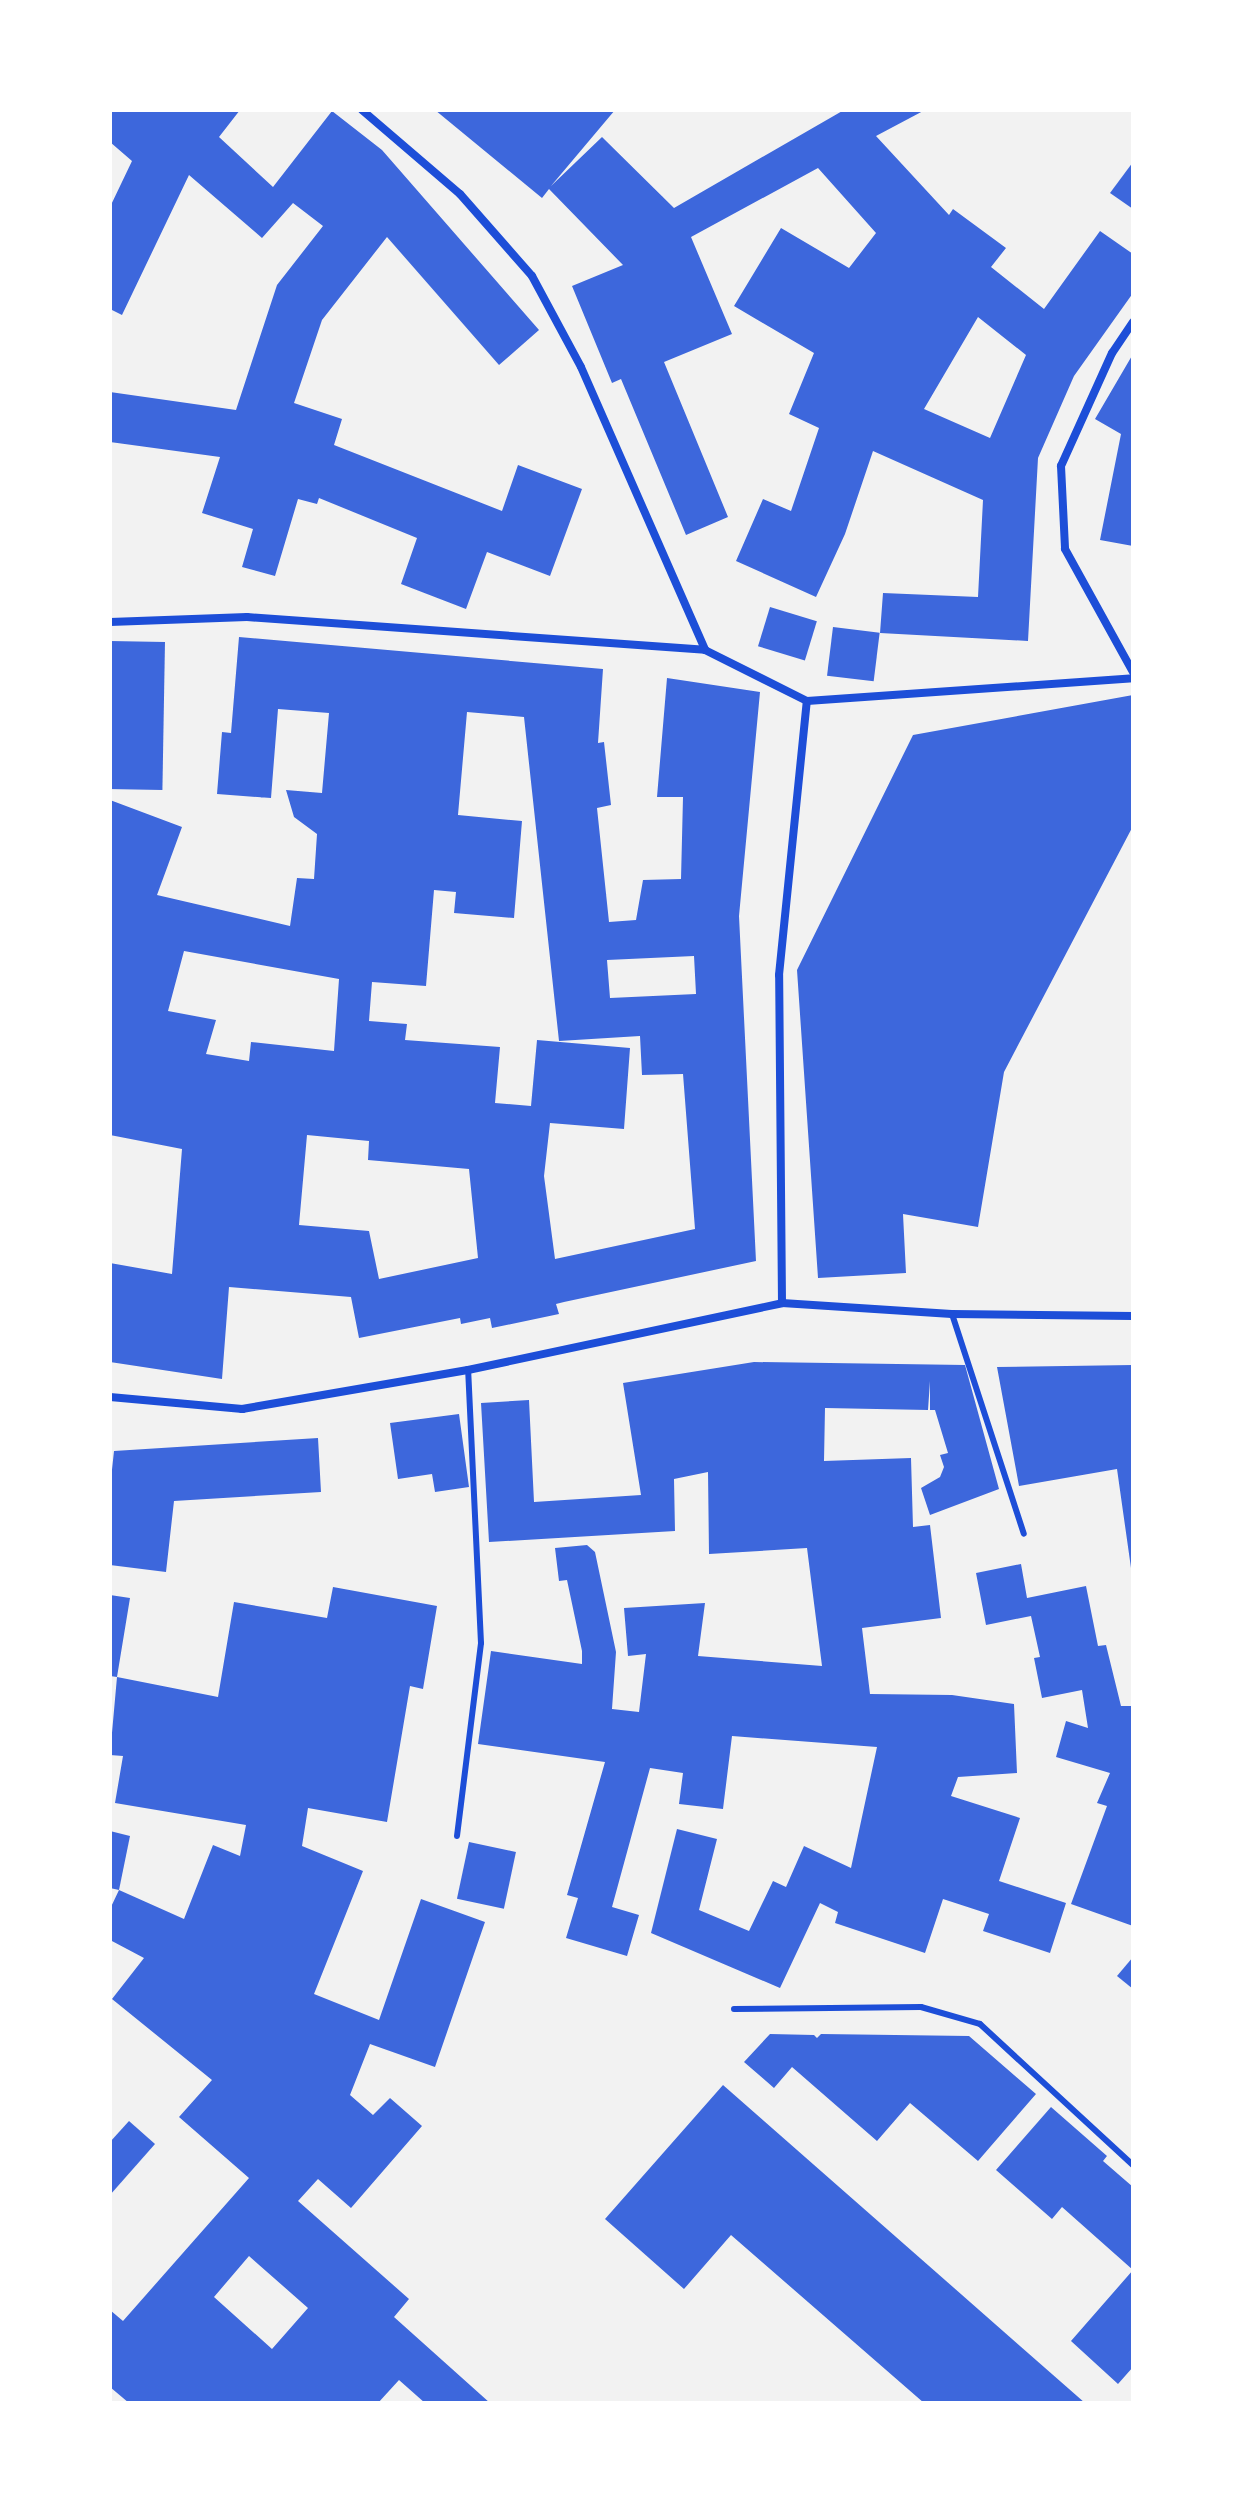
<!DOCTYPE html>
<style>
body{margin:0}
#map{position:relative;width:1243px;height:2513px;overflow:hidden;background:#f2f2f2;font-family:"Fira Sans Condensed",sans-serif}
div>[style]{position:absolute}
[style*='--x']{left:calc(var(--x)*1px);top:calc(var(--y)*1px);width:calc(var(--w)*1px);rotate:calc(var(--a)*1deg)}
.building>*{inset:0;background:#3d67dc;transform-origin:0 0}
.service>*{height:6px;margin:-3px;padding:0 3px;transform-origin:3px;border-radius:3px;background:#1d4ed8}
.minor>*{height:8px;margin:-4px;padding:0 4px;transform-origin:4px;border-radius:4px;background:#1d4ed8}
span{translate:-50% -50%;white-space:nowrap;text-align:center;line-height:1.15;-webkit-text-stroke:8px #fff;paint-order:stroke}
.frame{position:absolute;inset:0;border:112px solid #fff;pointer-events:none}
</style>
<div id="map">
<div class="building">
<div style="clip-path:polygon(110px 110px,240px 110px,219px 137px,273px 187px,332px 111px,382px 150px,539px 330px,499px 365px,387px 237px,322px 320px,294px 403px,342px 419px,334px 445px,502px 511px,518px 465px,582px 489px,550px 576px,487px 552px,466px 609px,401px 584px,417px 538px,319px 498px,317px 504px,298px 499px,275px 576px,242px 567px,253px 529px,202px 513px,220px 457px,110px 442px,110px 392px,236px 410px,277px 285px,323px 226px,293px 203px,262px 238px,189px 175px,122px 315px,110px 309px,110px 207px,132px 161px,110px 142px)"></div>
<div style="clip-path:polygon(evenodd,435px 110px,615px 110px,551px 186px,602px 137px,674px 208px,844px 110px,925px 110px,876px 136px,949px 215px,953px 209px,1006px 248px,991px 267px,1044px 309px,1100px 231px,1133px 254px,1133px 293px,1074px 376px,1038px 458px,1028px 641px,880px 633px,883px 593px,978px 597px,983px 500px,873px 451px,845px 534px,816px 597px,736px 561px,763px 499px,791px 511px,819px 428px,789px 414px,814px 353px,734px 306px,781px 228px,849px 268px,876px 233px,818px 168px,691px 237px,732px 334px,664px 362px,728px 517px,686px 535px,621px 379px,612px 383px,572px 286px,623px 265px,549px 189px,542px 198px,435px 110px,978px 317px,1026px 355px,990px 438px,924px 409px,978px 317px)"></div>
<div style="clip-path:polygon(1133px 162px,1133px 209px,1110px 193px)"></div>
<div style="clip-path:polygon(1133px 354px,1133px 546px,1100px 540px,1121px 434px,1095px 419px)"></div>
<div style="left:770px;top:607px;width:49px;height:41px;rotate:17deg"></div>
<div style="left:833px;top:627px;width:47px;height:49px;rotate:7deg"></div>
<div style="clip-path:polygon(evenodd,239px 637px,603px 669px,598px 743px,604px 742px,611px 805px,597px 808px,609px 922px,636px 920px,643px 880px,681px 879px,683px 797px,657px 797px,667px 678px,760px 692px,739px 916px,756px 1261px,564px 1302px,556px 1304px,559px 1314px,492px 1328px,490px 1318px,461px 1324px,460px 1318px,359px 1338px,351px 1297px,229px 1287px,222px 1379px,110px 1362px,110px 1263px,172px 1274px,182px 1149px,110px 1135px,110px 800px,182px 827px,157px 895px,290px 926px,297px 878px,314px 879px,317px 834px,294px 817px,286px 790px,322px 793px,329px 713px,278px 709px,271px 798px,217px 794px,222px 732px,231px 733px,239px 637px,467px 712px,524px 717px,559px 1041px,640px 1036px,642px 1075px,683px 1074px,695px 1229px,555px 1259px,544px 1176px,550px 1123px,624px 1129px,630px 1048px,537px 1040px,531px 1106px,495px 1103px,500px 1047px,405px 1040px,407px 1024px,369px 1021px,372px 982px,426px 986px,434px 890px,456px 892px,454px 913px,514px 918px,522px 821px,458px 815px,467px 712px,239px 637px,184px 951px,339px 979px,334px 1051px,251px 1042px,249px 1061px,206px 1054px,216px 1020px,168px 1011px,184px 951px,239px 637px,694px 956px,696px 994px,610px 998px,607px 960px,694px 956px,239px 637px,307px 1135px,369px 1141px,368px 1160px,469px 1169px,478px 1258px,379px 1279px,369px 1231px,299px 1225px,307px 1135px)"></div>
<div style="left:110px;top:641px;width:55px;height:148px;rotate:1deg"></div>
<div style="clip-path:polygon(1133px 695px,1133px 826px,1004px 1072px,978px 1227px,903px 1214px,906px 1273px,818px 1278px,797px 970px,913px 735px)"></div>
<div style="clip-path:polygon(754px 1362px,965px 1365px,999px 1489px,930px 1515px,921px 1488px,940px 1477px,944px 1467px,940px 1455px,948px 1453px,935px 1410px,930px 1410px,930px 1381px,928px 1410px,825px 1408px,824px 1461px,911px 1458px,913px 1527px,930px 1525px,941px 1618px,862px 1628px,870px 1694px,952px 1695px,1014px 1704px,1017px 1773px,958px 1777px,951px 1796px,1020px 1818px,999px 1881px,1066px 1903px,1050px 1953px,983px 1931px,989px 1914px,943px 1899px,925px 1953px,835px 1923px,838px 1912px,820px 1903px,780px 1988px,651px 1933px,677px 1829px,717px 1839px,699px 1910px,749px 1931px,773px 1881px,786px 1887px,804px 1846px,851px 1868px,877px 1747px,732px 1736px,723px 1809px,679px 1804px,683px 1773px,650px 1768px,612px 1907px,639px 1915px,627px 1956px,566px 1938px,578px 1898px,567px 1895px,605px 1762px,478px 1744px,491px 1651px,582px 1664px,582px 1651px,567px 1580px,559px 1581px,555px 1548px,587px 1545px,595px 1552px,616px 1652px,612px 1709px,639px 1712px,646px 1654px,628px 1656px,624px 1608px,705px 1603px,698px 1656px,822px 1666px,807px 1548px,709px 1554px,708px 1472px,674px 1479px,675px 1531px,489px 1542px,481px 1403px,529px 1400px,534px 1502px,641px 1495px,623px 1383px)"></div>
<div style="clip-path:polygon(1133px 1365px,1133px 1568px,1131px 1568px,1117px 1469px,1019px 1486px,997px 1367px)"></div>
<div style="clip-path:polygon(459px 1414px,469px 1487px,435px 1492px,432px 1474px,398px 1479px,390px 1423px)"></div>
<div style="clip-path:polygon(318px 1438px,321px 1492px,174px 1501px,166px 1572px,110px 1565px,110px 1488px,114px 1451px)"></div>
<div style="clip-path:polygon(1021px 1564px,1027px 1598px,1086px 1586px,1098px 1646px,1106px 1645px,1121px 1706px,1133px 1706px,1133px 1926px,1071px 1904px,1107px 1806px,1097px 1803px,1110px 1773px,1056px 1757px,1066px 1721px,1088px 1728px,1082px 1690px,1042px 1698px,1034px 1658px,1040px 1657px,1031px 1616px,986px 1625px,976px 1573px)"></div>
<div style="clip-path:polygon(evenodd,333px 1587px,437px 1606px,423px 1689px,410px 1686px,387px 1822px,308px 1808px,302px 1846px,363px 1871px,314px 1994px,379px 2020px,421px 1899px,485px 1922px,435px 2067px,370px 2044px,350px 2095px,373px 2115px,390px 2098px,422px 2126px,351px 2208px,318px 2179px,298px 2201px,409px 2299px,394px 2317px,490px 2403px,425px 2403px,399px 2380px,378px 2403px,129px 2403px,110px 2387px,110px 2310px,123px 2321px,249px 2178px,179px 2117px,212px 2080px,112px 1999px,144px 1958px,110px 1940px,110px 1909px,119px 1890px,184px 1919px,213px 1845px,240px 1856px,246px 1825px,115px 1803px,123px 1756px,110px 1755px,117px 1677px,110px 1676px,110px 1595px,130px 1598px,117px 1677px,218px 1697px,234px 1602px,327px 1618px,333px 1587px,249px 2256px,308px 2308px,272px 2349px,214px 2297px,249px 2256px)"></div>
<div style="clip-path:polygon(110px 1831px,130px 1836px,119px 1890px,110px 1888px)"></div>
<div style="left:469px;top:1842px;width:48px;height:58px;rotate:12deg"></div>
<div style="clip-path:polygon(1133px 1957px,1133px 1989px,1117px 1976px)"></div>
<div style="clip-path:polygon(770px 2034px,814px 2035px,817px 2038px,821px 2034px,969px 2036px,1036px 2094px,978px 2161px,910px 2103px,877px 2141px,792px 2067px,774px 2088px,744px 2062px)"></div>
<div style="clip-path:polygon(723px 2085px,1085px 2403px,924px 2403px,731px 2235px,684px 2289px,605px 2219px)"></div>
<div style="clip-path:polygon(1051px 2107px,1107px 2156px,1103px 2161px,1133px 2187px,1133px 2367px,1118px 2384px,1071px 2341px,1133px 2270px,1062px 2207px,1052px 2219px,996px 2170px)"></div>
<div style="clip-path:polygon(129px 2121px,155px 2144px,110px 2195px,110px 2142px)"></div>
</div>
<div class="service">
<div style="--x:952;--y:1314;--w:231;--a:71.9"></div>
<div style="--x:457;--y:1836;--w:194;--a:-82.9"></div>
<div style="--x:481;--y:1643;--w:273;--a:-92.7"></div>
<div style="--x:734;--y:2009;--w:187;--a:-0.6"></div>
<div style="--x:921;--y:2007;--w:61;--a:16.1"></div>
<div style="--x:980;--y:2024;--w:208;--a:42.7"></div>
</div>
<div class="minor">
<div style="--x:362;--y:110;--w:129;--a:40.6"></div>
<div style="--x:460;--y:194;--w:109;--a:48.7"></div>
<div style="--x:532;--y:276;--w:103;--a:61.7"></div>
<div style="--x:581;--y:367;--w:309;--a:66.3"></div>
<div style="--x:1133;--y:322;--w:37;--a:124"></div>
<div style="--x:1112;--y:353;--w:124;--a:114.3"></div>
<div style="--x:1061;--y:466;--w:83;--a:87.2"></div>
<div style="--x:1065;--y:549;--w:141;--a:61.1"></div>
<div style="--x:110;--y:622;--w:137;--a:-2.1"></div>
<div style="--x:247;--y:617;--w:459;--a:4.1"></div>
<div style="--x:705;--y:650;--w:114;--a:26.6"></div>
<div style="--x:807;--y:701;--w:327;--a:-4"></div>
<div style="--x:782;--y:1303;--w:328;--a:-90.5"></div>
<div style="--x:779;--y:975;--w:275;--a:-84.2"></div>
<div style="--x:110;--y:1397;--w:133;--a:5.2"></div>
<div style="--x:242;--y:1409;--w:229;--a:-9.8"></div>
<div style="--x:468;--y:1370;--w:321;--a:-12"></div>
<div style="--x:782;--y:1303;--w:170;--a:3.7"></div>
<div style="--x:952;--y:1314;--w:181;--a:0.6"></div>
</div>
<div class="frame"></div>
</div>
